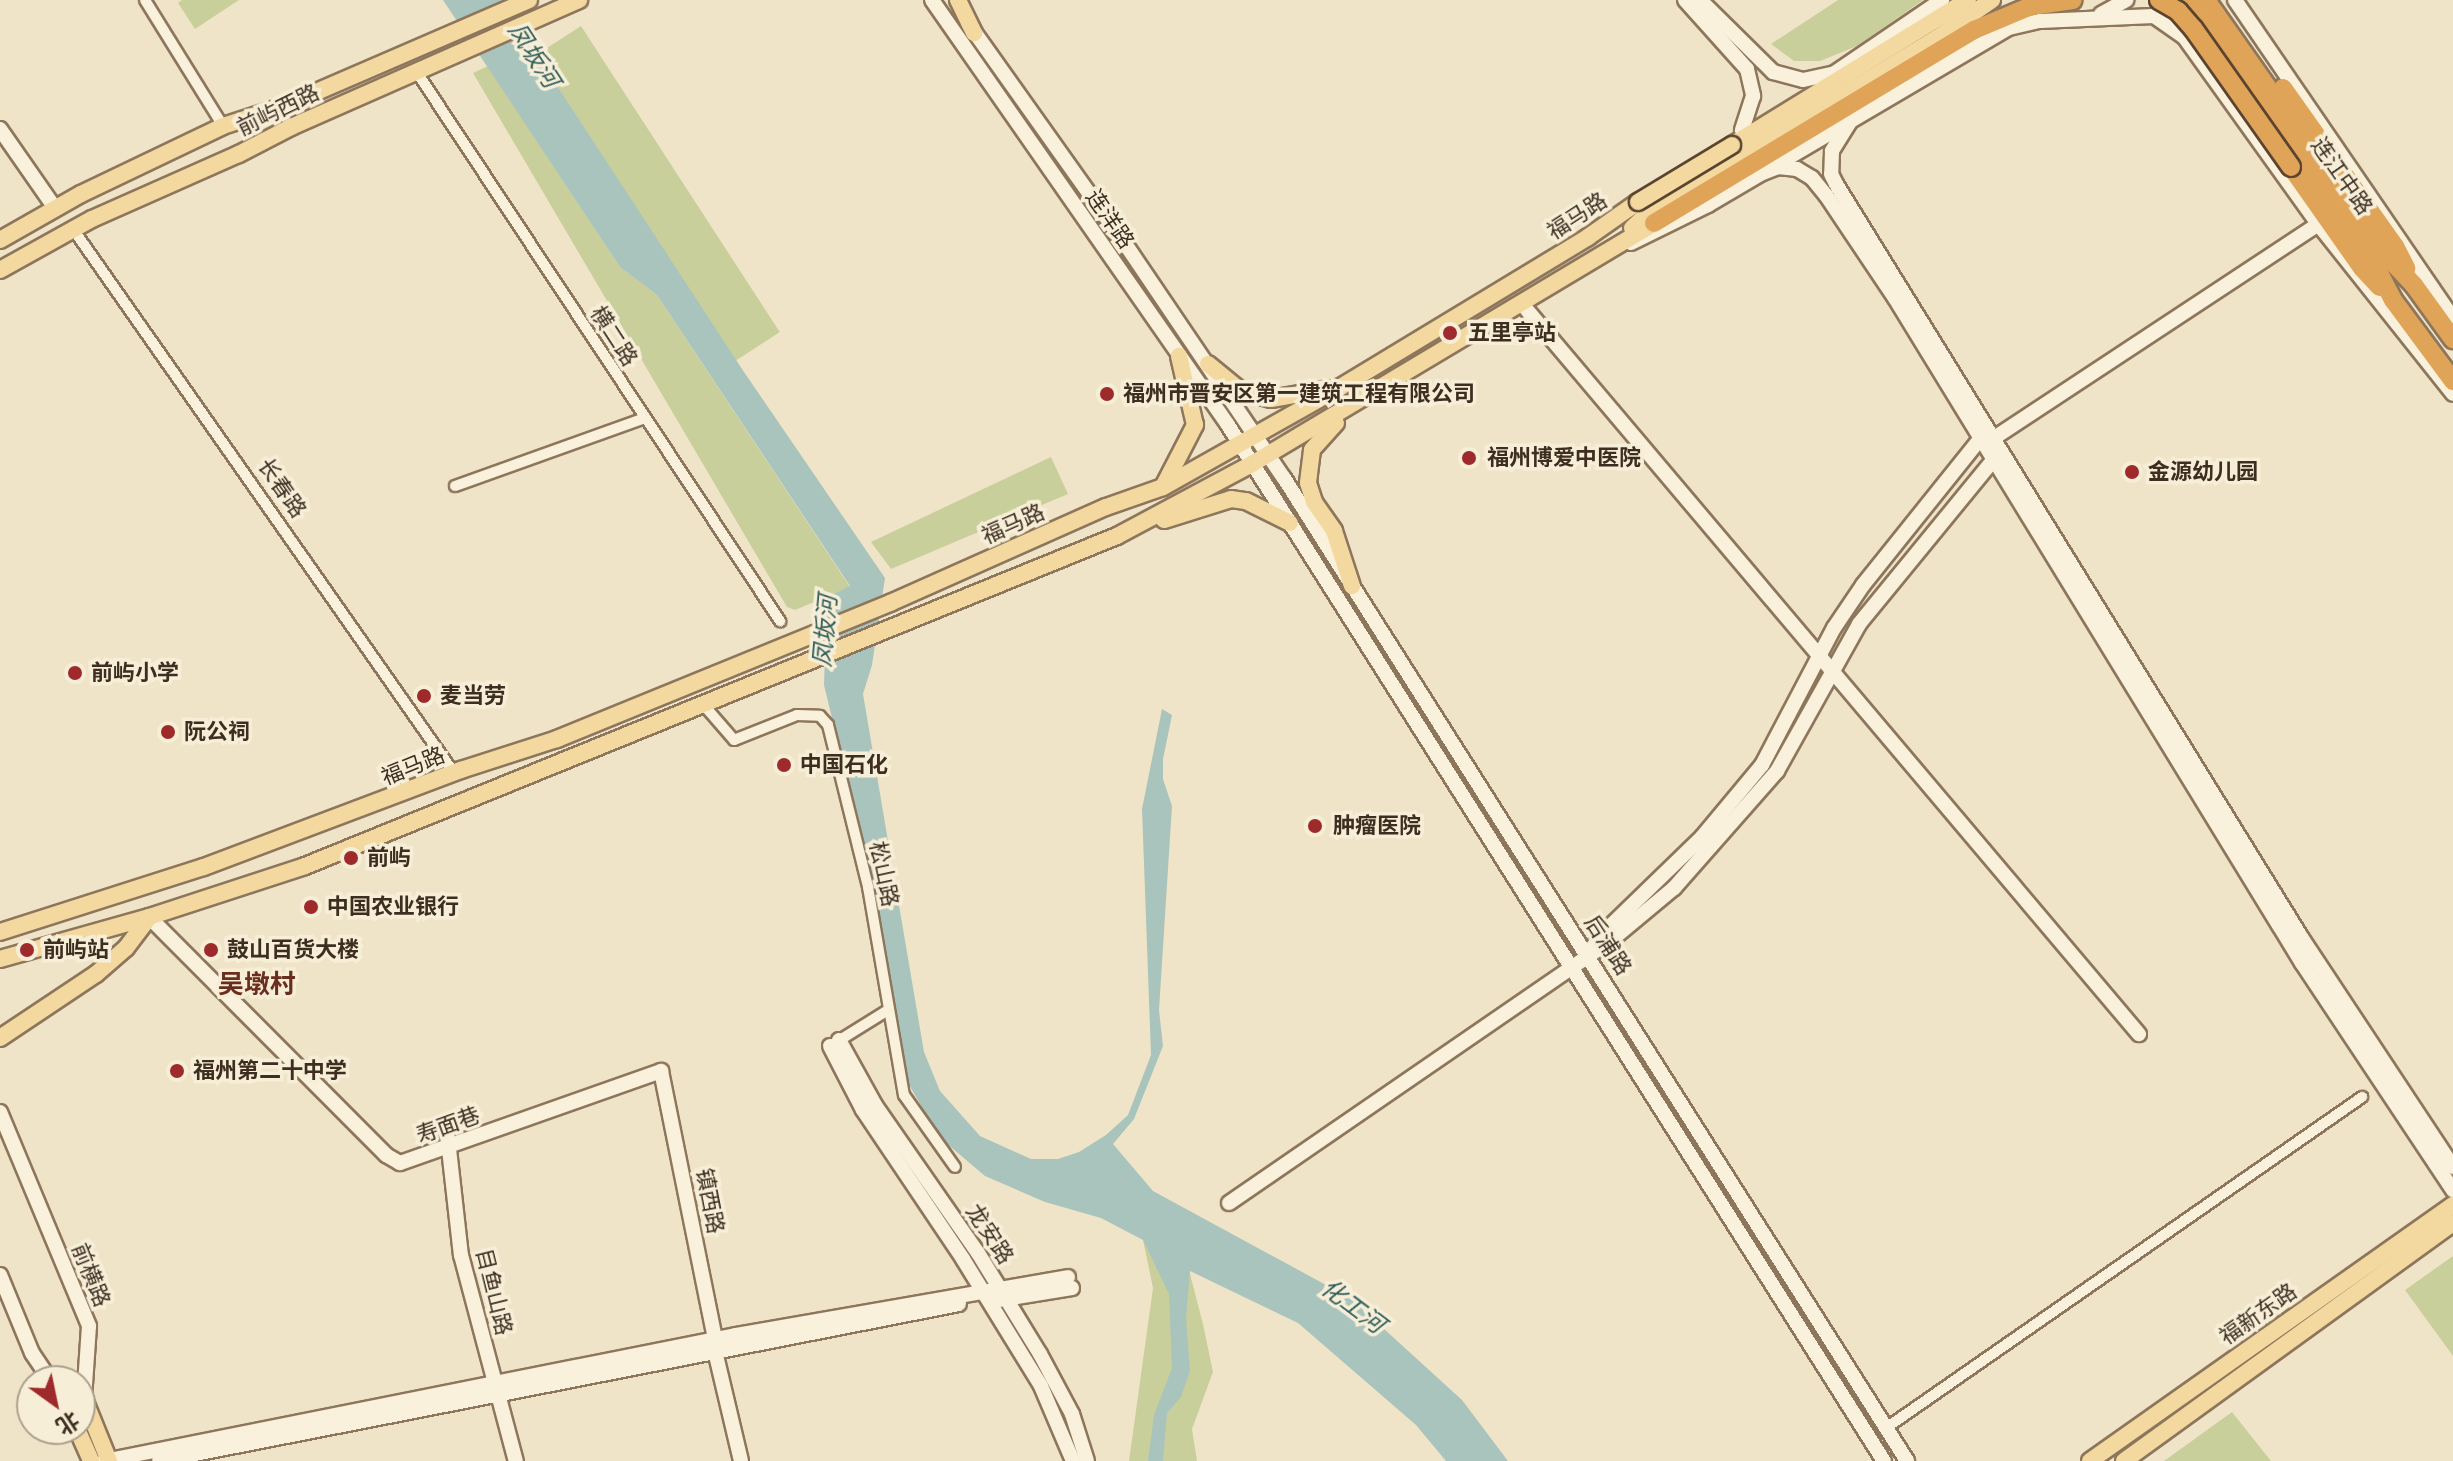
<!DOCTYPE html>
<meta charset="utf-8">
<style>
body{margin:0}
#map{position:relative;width:2453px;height:1461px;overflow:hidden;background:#f0e4c8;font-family:Lora,"Noto Sans SC",serif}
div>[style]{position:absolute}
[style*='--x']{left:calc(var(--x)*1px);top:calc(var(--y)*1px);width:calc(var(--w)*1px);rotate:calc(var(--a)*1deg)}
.green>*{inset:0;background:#c9cf9b;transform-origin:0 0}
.water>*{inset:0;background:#a9c4bc}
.roads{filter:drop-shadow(2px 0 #8d765c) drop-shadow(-2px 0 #8d765c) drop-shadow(0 2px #8d765c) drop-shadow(0 -2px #8d765c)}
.street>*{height:10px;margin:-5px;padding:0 5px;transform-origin:5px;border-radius:5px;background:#faf1dc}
.secondary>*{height:14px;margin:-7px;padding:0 7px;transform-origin:7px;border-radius:7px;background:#faf1dc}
.primary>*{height:16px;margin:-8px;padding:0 8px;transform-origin:8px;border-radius:8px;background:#f3d9a0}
.highway>*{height:18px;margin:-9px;padding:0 9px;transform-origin:9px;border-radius:9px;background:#e0a458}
.bridges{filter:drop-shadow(2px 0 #5b4430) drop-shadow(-2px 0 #5b4430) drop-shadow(0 2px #5b4430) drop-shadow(0 -2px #5b4430)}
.primary-bridge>*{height:16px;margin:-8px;padding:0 8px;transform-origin:8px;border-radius:8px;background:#f3d9a0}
.highway-bridge>*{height:18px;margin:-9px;padding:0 9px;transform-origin:9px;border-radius:9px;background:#e0a458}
.dots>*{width:22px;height:22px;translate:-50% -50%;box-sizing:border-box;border:4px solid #f7eed8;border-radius:50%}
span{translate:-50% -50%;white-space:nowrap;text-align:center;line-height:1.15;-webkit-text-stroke:7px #f7eed8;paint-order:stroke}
.street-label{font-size:22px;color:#3d2e20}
.poi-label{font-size:22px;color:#3d2e20;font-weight:700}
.left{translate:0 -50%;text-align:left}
.water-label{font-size:24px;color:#2f5d5a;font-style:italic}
.quarter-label{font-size:26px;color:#6b2e1e;font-weight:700}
.north{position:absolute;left:16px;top:1365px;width:80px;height:80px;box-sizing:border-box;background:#f7eed8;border:2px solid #ada18e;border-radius:50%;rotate:147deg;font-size:22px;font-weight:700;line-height:32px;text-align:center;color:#3d2e20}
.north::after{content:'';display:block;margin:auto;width:28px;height:36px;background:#9e2a2b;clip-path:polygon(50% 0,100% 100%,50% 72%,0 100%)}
</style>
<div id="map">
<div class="green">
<div style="clip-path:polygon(182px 0,239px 0,195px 29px,178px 3px)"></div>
<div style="clip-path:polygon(1838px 0,1923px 0,1857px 46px,1820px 61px,1794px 61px,1771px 44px)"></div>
<div style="left:581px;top:26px;width:365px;height:53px;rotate:57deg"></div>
<div style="clip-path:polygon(488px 66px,620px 267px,657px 295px,850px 587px,795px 610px,787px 607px,473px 73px)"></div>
<div style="clip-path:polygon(1051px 457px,1068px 494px,891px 569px,871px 542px)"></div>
<div style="clip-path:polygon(1143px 1240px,1189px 1270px,1203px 1324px,1213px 1372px,1192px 1429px,1197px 1461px,1129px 1461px,1153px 1288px)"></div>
<div style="clip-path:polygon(2453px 1256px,2453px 1356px,2405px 1290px)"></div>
<div style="clip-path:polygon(2232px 1412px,2271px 1461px,2164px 1461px)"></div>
</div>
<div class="water">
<div style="clip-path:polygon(443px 0,501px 0,744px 372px,885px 578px,872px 665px,863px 694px,924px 1052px,940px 1091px,980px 1136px,1031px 1159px,1058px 1159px,1079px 1152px,1106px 1135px,1128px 1115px,1151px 1055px,1142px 809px,1162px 709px,1172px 715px,1163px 759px,1163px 779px,1172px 806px,1159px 1010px,1163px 1046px,1134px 1119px,1113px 1144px,1153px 1191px,1350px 1298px,1462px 1400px,1508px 1461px,1446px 1461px,1416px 1425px,1298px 1323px,1190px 1271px,1186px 1318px,1190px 1371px,1181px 1397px,1167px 1413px,1163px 1461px,1148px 1461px,1154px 1415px,1172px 1368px,1169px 1294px,1143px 1240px,1101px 1218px,1045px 1202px,985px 1176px,939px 1137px,907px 1081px,871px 881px,824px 685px,827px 597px,850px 586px,657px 295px,620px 267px)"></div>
</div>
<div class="roads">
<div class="street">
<div style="--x:145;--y:0;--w:148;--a:58.2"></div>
<div style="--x:416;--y:71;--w:660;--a:56.5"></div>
<div style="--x:73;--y:229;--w:664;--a:54.99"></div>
<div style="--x:455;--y:486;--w:202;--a:-19.7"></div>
<div style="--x:702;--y:703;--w:49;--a:49.1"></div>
<div style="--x:734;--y:740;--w:68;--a:-21.6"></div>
<div style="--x:797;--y:715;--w:23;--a:2"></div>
<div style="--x:820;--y:716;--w:12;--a:48"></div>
<div style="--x:828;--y:725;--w:167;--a:76.1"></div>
<div style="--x:868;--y:887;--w:211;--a:80.2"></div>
<div style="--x:904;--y:1095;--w:88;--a:54.7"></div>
<div style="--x:835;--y:1043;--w:62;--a:-31.9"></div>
<div style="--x:1886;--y:1428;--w:580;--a:-34.81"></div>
</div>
<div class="secondary">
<div style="--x:932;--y:0;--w:518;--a:55.14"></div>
<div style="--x:1228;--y:425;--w:1226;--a:57.66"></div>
<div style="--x:1685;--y:0;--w:93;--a:48.1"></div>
<div style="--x:1747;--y:69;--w:28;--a:77"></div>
<div style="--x:1753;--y:96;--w:36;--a:108"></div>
<div style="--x:1700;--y:0;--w:103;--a:44.6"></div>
<div style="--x:1773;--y:72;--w:31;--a:15"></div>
<div style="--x:1803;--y:80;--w:33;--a:-12"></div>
<div style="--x:2235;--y:0;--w:386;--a:55.6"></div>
<div style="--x:2101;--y:14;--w:29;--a:-29"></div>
<div style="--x:968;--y:23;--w:276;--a:54.6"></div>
<div style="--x:1128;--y:248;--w:278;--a:55.9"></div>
<div style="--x:1284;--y:478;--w:1164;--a:57.63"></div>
<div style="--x:1833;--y:74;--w:132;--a:-34.2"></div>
<div style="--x:1853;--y:117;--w:40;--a:122"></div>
<div style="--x:1832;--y:151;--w:23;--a:92"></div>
<div style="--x:1831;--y:174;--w:11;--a:63"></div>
<div style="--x:1836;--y:184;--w:885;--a:58.3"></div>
<div style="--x:2301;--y:937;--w:276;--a:56.5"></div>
<div style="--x:0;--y:129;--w:96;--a:55.2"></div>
<div style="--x:1755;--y:176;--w:25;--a:-21"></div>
<div style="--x:1778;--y:167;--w:19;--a:6"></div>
<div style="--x:1797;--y:169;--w:17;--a:31"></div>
<div style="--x:1812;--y:178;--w:22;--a:51"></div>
<div style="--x:1826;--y:195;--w:124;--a:56.2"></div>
<div style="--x:1895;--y:298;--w:780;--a:58.53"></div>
<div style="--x:2302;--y:963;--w:273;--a:56.4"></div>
<div style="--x:1631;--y:243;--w:86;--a:-26.3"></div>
<div style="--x:1708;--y:205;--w:349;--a:-30.5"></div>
<div style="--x:2009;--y:28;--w:32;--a:-13"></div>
<div style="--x:2040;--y:21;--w:114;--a:-2.5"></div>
<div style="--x:2154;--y:16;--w:38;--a:35"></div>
<div style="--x:2185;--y:38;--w:229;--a:54.4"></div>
<div style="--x:2318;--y:224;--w:217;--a:51.5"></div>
<div style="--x:1522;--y:304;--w:956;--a:49.8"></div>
<div style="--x:149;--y:917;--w:336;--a:45.1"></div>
<div style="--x:386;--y:1155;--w:16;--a:30"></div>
<div style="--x:400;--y:1163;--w:277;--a:-19.4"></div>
<div style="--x:661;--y:1071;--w:273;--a:78.6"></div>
<div style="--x:1590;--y:951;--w:19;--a:-55"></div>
<div style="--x:1601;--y:935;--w:141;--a:-44.1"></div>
<div style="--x:1702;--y:837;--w:94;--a:-50.2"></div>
<div style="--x:1762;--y:765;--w:155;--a:-62.3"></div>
<div style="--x:1834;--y:628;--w:52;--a:-56"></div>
<div style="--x:1863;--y:585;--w:187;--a:-51.3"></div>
<div style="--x:1980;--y:439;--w:14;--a:-4"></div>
<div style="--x:1994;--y:438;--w:388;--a:-33.4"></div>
<div style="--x:839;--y:1040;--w:74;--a:61"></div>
<div style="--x:875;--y:1105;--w:180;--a:55.2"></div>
<div style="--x:978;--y:1253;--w:119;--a:58.5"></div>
<div style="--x:1040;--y:1354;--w:68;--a:61.9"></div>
<div style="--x:1072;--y:1414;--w:49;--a:72.3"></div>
<div style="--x:830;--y:1046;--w:72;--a:62.7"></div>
<div style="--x:863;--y:1110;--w:179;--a:56.1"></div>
<div style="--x:963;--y:1259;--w:149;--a:58.4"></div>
<div style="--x:1041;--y:1386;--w:82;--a:66.9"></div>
<div style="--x:0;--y:1112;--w:232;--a:67.4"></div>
<div style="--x:89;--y:1326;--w:73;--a:93.9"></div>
<div style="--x:447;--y:1131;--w:125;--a:83.6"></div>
<div style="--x:461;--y:1255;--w:213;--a:75.1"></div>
<div style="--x:1229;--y:1203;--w:460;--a:-34.5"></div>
<div style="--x:1608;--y:943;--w:86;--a:-39.8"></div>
<div style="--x:1674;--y:888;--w:156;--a:-48.6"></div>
<div style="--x:1777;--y:771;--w:168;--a:-60.8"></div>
<div style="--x:1859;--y:624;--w:212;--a:-50.7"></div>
<div style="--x:1993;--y:460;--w:6;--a:-90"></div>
<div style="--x:0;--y:1275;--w:84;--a:67.7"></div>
<div style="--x:32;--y:1353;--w:34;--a:56"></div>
<div style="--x:992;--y:1301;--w:81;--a:-9.2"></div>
<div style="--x:715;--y:1351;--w:113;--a:76.7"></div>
<div style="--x:104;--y:1461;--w:644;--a:-11.28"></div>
<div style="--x:736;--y:1335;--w:337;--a:-9.9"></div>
<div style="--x:159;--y:1461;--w:815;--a:-11.1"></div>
</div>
<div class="primary">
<div style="--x:958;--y:0;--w:37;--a:64"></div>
<div style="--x:1732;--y:145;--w:277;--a:-31.6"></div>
<div style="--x:1632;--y:228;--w:22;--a:-43"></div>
<div style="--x:1648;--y:213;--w:338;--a:-31.2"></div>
<div style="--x:1937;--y:38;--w:67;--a:-34.6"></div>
<div style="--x:0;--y:240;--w:93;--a:-29.6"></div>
<div style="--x:81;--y:194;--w:157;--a:-25.6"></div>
<div style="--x:223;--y:126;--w:64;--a:-18.2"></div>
<div style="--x:284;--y:106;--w:267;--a:-23.4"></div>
<div style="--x:0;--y:270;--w:105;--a:-29"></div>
<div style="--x:92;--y:219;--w:161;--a:-23.9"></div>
<div style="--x:239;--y:154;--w:59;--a:-27.4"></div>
<div style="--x:291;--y:127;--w:315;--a:-23.8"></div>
<div style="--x:1208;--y:364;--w:43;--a:39.3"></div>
<div style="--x:1241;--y:391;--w:31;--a:15"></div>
<div style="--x:1271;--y:399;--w:59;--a:-9.8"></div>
<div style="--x:1336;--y:423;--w:36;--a:132"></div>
<div style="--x:1312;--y:450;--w:33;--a:97"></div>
<div style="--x:1308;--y:483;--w:20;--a:72"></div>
<div style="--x:1314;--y:502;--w:35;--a:55"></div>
<div style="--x:1334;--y:531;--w:58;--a:71.9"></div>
<div style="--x:1164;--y:485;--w:68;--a:-62.7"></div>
<div style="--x:1195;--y:425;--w:71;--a:-103.1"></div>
<div style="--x:1164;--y:520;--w:70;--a:-17.4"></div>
<div style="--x:1231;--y:499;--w:15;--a:8"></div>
<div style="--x:1246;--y:501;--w:49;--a:26.6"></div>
<div style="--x:0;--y:932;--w:214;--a:-17.7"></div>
<div style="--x:204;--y:867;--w:275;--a:-20.7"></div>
<div style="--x:461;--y:770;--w:101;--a:-17.9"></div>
<div style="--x:557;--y:739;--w:360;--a:-22.2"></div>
<div style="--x:890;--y:603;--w:236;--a:-24"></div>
<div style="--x:1106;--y:507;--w:60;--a:-19.3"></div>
<div style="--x:1163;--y:487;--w:202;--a:-29.4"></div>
<div style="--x:1339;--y:388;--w:291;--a:-31.2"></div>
<div style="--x:1588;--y:237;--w:61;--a:-35"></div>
<div style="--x:0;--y:959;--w:155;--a:-15.7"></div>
<div style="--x:149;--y:917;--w:164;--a:-18.1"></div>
<div style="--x:305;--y:866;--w:876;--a:-22.12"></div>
<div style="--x:1117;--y:536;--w:153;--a:-28.1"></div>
<div style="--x:1252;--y:464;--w:469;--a:-30.9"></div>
<div style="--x:0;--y:1038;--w:115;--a:-33.7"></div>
<div style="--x:96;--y:974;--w:40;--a:-41"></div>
<div style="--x:126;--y:948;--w:39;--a:-53"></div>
<div style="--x:84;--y:1399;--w:67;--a:68"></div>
<div style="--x:77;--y:1429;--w:35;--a:66"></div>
<div style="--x:2090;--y:1461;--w:444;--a:-35.2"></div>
<div style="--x:2124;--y:1461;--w:406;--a:-35.9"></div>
</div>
<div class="highway">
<div style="--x:2188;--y:0;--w:320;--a:54.7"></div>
<div style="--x:2373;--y:261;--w:44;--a:62.9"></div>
<div style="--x:2393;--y:300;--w:101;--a:53.5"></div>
<div style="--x:2206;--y:0;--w:309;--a:54.9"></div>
<div style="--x:2384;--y:253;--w:44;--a:46.8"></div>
<div style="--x:2414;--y:285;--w:67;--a:54.2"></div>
<div style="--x:2283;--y:88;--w:194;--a:54.7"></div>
<div style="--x:2395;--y:246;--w:25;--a:63"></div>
<div style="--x:2291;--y:167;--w:123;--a:54.9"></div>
<div style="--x:2362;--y:268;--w:26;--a:47"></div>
<div style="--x:1654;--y:223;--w:374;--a:-31.1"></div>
<div style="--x:1974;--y:30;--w:62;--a:-22.8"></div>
<div style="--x:2031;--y:6;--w:42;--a:-8.1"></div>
</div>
</div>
<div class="bridges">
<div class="primary-bridge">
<div style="--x:1638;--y:202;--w:110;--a:-31.2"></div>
</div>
<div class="highway-bridge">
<div style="--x:2159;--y:0;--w:22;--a:30"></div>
<div style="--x:2178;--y:11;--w:23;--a:49"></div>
<div style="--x:2193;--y:28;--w:170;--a:54.8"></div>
</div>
</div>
<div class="dots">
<div style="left:1450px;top:333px;background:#9e2a2b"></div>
<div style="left:1107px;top:394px;background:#9e2a2b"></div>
<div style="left:1469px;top:458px;background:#9e2a2b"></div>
<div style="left:2132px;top:472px;background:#9e2a2b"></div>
<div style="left:75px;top:673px;background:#9e2a2b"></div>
<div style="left:424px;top:696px;background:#9e2a2b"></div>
<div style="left:168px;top:732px;background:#9e2a2b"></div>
<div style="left:784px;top:765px;background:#9e2a2b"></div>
<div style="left:1315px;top:826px;background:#9e2a2b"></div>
<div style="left:351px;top:858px;background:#9e2a2b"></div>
<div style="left:311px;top:907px;background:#9e2a2b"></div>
<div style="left:27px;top:950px;background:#9e2a2b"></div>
<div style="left:211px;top:950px;background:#9e2a2b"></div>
<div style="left:177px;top:1071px;background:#9e2a2b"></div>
</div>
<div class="street-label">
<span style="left:278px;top:110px;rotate:-26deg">前屿西路</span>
<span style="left:2342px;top:176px;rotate:55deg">连江中路</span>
<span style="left:1577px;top:216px;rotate:-33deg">福马路</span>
<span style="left:1110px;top:219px;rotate:55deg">连洋路</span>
<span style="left:614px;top:336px;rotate:57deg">横二路</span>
<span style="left:282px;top:488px;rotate:55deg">长春路</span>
<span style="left:1013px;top:524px;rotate:-24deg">福马路</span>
<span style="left:413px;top:766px;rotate:-22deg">福马路</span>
<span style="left:884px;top:874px;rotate:78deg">松山路</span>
<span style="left:1608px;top:945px;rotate:57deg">后浦路</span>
<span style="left:448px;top:1125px;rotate:-20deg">寿面巷</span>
<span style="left:710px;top:1201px;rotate:79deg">镇西路</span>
<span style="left:990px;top:1234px;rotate:57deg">龙安路</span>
<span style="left:91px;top:1275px;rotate:68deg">前横路</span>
<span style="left:494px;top:1292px;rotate:76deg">目鱼山路</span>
<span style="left:2258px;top:1314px;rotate:-35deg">福新东路</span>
</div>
<div class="poi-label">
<span class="left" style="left:1468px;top:333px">五里亭站</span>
<span class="left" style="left:1123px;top:394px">福州市晋安区第一建筑工程有限公司</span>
<span class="left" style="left:1487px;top:458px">福州博爱中医院</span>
<span class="left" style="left:2148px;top:472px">金源幼儿园</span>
<span class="left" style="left:91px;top:673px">前屿小学</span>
<span class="left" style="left:440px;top:696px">麦当劳</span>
<span class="left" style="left:184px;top:732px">阮公祠</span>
<span class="left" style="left:800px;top:765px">中国石化</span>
<span class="left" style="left:1333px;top:826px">肿瘤医院</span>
<span class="left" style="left:367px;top:858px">前屿</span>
<span class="left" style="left:327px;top:907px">中国农业银行</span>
<span class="left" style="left:43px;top:950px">前屿站</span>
<span class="left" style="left:227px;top:950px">鼓山百货大楼</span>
<span class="left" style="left:193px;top:1071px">福州第二十中学</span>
</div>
<div class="water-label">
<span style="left:534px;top:55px;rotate:57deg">凤坂河</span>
<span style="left:825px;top:631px;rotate:-85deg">凤坂河</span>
<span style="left:1353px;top:1306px;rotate:37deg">化工河</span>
</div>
<div class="quarter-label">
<span style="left:257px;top:984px">吴墩村</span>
</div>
<div class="north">北</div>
</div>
